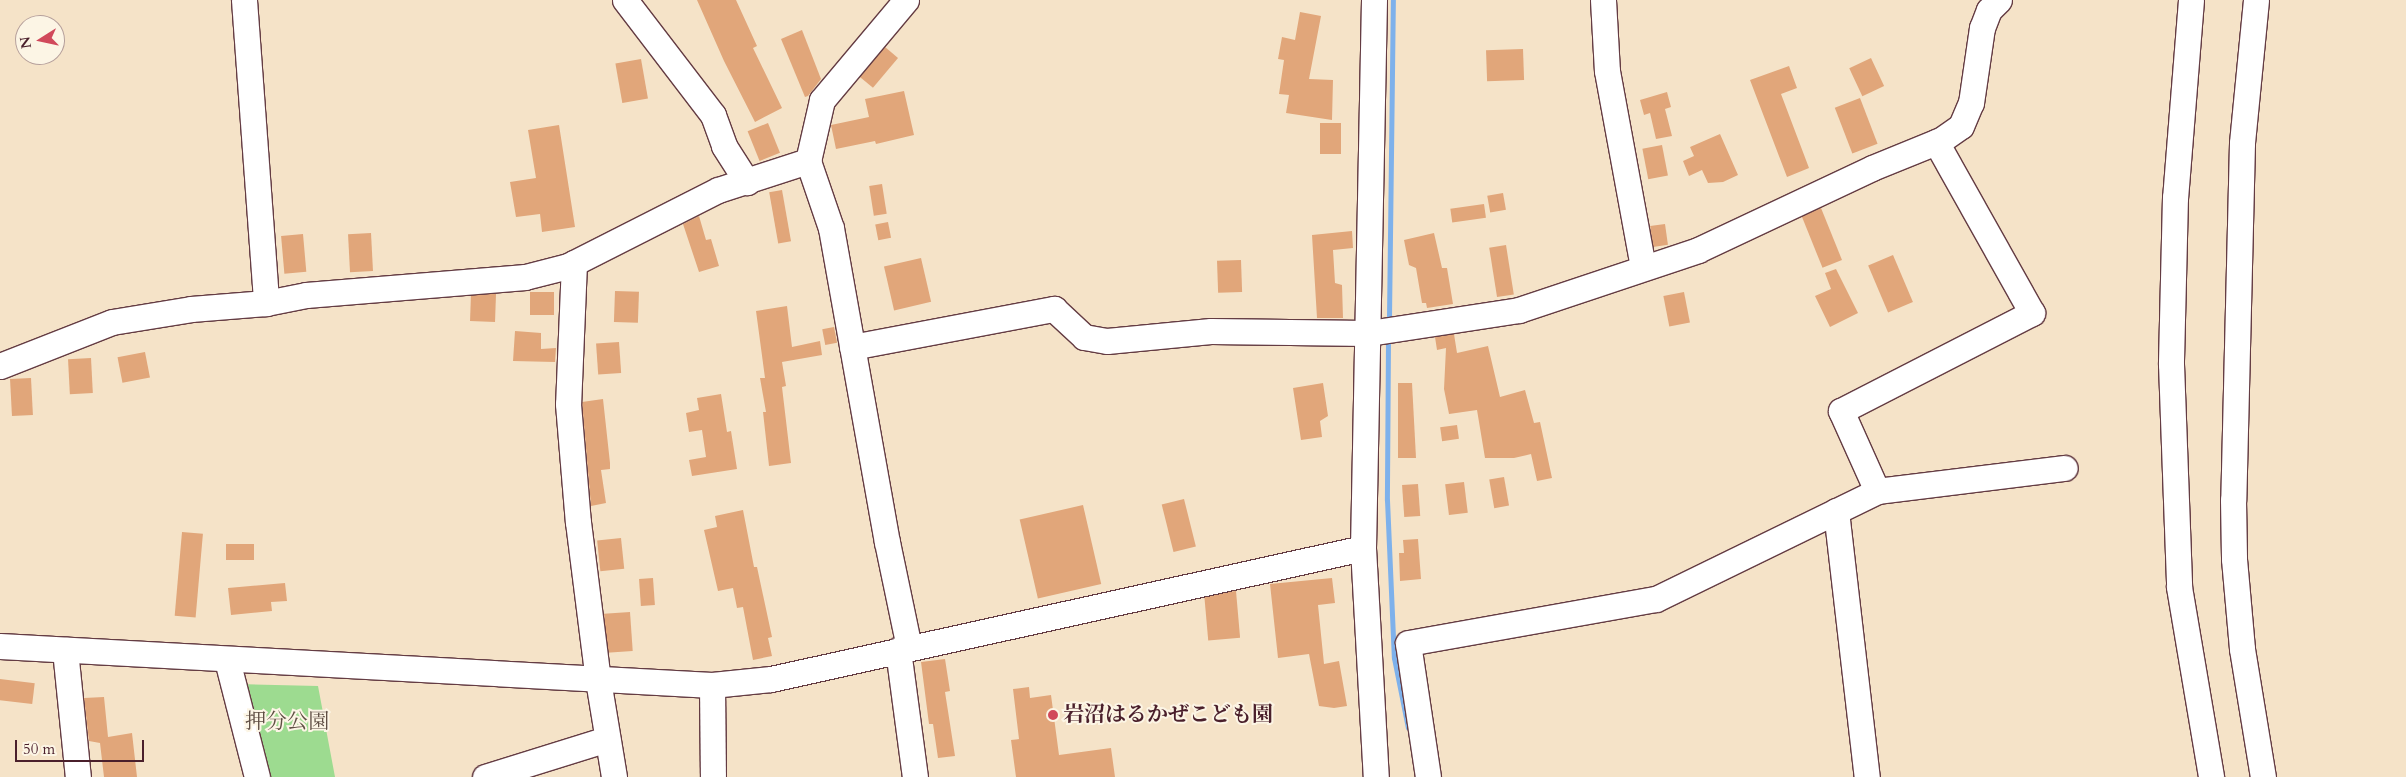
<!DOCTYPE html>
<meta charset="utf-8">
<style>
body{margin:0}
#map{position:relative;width:2406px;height:777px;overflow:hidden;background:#f5e3c8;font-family:Cardo,"Noto Serif JP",serif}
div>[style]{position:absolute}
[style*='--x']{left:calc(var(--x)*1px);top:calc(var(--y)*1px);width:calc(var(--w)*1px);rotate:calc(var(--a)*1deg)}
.green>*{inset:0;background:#9ddb90}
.stream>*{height:5px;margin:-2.5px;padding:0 2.5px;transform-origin:2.5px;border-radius:2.5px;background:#7eb1eb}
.building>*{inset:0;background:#e1a67a;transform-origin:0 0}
.roads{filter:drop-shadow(1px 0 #643c43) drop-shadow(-1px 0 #643c43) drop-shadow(0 1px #643c43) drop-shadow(0 -1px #643c43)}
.minor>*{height:25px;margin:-12.5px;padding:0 12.5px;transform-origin:12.5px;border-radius:12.5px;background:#fff}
.dots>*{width:14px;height:14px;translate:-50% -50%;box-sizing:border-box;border:2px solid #fcf5e5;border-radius:50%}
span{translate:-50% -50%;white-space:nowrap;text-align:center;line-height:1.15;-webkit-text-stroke:4px #fcf5e5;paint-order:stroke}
.poi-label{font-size:21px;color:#4a1f2b;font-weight:700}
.left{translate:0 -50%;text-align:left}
.park-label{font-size:21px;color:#5f4e44}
.north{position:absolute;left:15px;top:15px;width:50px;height:50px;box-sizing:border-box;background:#fcf5e5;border:1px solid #b59f9b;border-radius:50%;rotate:260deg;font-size:14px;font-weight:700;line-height:20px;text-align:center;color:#4a1f2b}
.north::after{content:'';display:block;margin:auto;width:18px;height:22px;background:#d1495b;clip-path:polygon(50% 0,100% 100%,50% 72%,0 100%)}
.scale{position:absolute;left:15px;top:740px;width:129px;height:22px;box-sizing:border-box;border:2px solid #4a1f2b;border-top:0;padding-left:6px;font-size:15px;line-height:18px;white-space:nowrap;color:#4a1f2b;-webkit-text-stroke:4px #fcf5e5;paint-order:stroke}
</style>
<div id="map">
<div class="green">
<div style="clip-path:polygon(238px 684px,318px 686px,335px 777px,265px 777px)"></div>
</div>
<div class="stream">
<div style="--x:1389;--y:318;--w:318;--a:-89.3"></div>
<div style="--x:1388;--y:342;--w:158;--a:90.4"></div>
<div style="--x:1387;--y:500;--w:158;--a:87.5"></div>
<div style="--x:1394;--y:658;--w:71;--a:78.7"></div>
</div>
<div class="building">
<div style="clip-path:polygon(697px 0,736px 0,757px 46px,753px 48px,782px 108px,755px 122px,724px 61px)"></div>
<div style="clip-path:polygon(1300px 12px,1321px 16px,1309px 79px,1333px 80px,1332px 120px,1286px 113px,1289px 95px,1279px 94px,1284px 60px,1278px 59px,1282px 37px,1295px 40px)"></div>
<div style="clip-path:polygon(802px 30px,821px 79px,808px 96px,805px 97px,781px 39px)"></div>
<div style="left:885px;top:47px;width:17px;height:39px;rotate:40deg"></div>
<div style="left:1523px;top:49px;width:31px;height:37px;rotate:88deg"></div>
<div style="left:1871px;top:58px;width:31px;height:24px;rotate:65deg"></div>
<div style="left:641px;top:59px;width:40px;height:26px;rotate:80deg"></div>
<div style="clip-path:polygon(1789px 66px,1797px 88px,1781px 94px,1809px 168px,1787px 177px,1750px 80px)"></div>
<div style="clip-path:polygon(904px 91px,914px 135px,876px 144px,875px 141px,836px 149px,831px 125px,869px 117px,865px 99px)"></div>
<div style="clip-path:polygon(1667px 92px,1671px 107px,1665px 109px,1672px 136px,1656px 139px,1650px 113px,1644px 115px,1640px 100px)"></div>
<div style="left:1860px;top:98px;width:49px;height:27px;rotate:69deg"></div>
<div style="left:768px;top:123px;width:32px;height:22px;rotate:68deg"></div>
<div style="left:1320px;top:123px;width:21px;height:31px"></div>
<div style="clip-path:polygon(559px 125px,575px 227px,542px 232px,540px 214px,516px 217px,510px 182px,536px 178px,528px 130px)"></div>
<div style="clip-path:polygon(1720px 134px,1738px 175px,1723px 182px,1708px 183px,1702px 170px,1689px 176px,1683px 161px,1694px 156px,1690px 147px)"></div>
<div style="left:1662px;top:145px;width:31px;height:20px;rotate:79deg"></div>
<div style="left:882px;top:184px;width:30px;height:13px;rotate:81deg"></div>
<div style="left:782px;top:190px;width:52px;height:13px;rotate:80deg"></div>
<div style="left:1503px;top:193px;width:17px;height:16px;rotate:80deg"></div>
<div style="left:1484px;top:204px;width:14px;height:34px;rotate:82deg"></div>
<div style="left:1821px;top:208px;width:56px;height:21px;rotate:68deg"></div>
<div style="clip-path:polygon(699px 216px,706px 240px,711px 239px,719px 266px,699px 272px,683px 224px)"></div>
<div style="left:888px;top:222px;width:16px;height:13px;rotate:79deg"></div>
<div style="left:1665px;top:224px;width:21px;height:15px;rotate:82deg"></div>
<div style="clip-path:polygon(1352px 231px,1353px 248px,1333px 250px,1335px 283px,1342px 285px,1343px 318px,1317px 318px,1312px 235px)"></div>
<div style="left:371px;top:233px;width:38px;height:23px;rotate:87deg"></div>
<div style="clip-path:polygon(1434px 233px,1442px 268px,1447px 268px,1453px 304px,1427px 308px,1426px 303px,1422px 303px,1416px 268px,1409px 265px,1404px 240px)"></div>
<div style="left:303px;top:234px;width:38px;height:22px;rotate:85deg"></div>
<div style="left:1506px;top:245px;width:50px;height:17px;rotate:81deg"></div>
<div style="left:1893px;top:255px;width:51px;height:27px;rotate:67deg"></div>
<div style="left:921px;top:258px;width:45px;height:38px;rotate:77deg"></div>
<div style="left:1241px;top:260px;width:32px;height:24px;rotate:88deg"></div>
<div style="clip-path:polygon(1836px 269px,1858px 313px,1830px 327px,1815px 296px,1831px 289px,1825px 273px)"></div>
<div style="left:615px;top:291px;width:24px;height:31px;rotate:2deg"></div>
<div style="left:530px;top:292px;width:24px;height:23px"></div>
<div style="left:1684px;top:292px;width:31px;height:21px;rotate:79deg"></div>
<div style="left:496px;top:294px;width:28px;height:25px;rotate:92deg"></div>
<div style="clip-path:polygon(787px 306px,792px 347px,820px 341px,822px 355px,782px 362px,786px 386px,782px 387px,791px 463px,769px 466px,763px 412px,766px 412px,760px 378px,765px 378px,756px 311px)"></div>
<div style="left:834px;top:327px;width:16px;height:12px;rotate:79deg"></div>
<div style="clip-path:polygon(515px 331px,541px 333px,541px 349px,556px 348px,555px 362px,513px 361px)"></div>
<div style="clip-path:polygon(1454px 334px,1457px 353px,1488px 346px,1500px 397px,1525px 390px,1534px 423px,1540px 422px,1552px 478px,1537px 481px,1531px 454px,1514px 458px,1485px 458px,1477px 410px,1449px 414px,1444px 389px,1446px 348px,1437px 350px,1435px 337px)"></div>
<div style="left:619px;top:342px;width:31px;height:23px;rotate:86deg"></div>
<div style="left:145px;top:352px;width:26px;height:28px;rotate:79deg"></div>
<div style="left:91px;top:358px;width:35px;height:23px;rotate:87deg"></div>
<div style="left:31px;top:378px;width:37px;height:21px;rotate:87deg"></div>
<div style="clip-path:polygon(1323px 383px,1328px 416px,1320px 421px,1322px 437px,1301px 440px,1293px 388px)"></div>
<div style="clip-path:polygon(1398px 383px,1412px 383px,1416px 458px,1398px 458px)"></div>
<div style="clip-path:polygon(721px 394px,727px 432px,731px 431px,737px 469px,692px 476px,689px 460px,706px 457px,702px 430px,689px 432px,686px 413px,699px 410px,697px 398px)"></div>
<div style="clip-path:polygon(603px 399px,610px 463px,610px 469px,601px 470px,606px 503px,591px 506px,582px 402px)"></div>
<div style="left:1457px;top:425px;width:14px;height:17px;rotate:82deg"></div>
<div style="left:1504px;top:477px;width:29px;height:15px;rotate:80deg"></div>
<div style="left:1464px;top:482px;width:31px;height:19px;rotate:83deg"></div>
<div style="left:1418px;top:484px;width:32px;height:16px;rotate:86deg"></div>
<div style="left:1184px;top:499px;width:49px;height:23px;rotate:76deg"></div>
<div style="left:1083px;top:505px;width:81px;height:65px;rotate:77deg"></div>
<div style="clip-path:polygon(743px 510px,754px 567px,757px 567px,772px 637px,768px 638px,772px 656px,753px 660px,743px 607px,737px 608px,733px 588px,718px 591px,704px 530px,717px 527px,715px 516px)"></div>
<div style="left:182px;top:532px;width:21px;height:84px;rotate:5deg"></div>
<div style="left:621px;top:538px;width:31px;height:24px;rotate:84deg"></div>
<div style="clip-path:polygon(1418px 539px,1421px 579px,1400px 581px,1399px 553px,1404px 553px,1403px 540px)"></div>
<div style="left:254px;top:544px;width:16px;height:28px;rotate:90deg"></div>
<div style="left:653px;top:578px;width:27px;height:14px;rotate:86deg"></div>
<div style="clip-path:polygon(1332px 578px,1335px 603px,1318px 605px,1324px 664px,1339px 661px,1347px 706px,1334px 708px,1319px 706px,1309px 654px,1278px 658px,1270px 584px)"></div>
<div style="clip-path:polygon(285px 583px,287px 601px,271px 602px,272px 611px,231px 615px,228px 588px)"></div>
<div style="left:1236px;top:591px;width:47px;height:32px;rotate:85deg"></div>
<div style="left:630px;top:612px;width:39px;height:26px;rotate:86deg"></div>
<div style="clip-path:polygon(945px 659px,950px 691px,945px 692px,955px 756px,938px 758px,933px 724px,929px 724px,921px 662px)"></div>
<div style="left:0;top:679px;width:35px;height:21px;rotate:7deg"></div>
<div style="clip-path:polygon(1029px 687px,1030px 698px,1051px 695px,1059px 755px,1111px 748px,1115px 777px,1016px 777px,1011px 740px,1019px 739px,1013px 689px)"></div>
<div style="clip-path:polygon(104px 697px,108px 737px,132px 733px,137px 777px,104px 777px,100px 743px,89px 741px,84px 698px)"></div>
</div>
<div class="roads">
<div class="minor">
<div style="--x:244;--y:0;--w:304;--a:85.8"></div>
<div style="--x:625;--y:0;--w:145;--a:52.6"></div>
<div style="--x:713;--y:115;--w:33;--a:70"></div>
<div style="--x:724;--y:146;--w:43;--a:57.4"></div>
<div style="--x:906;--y:0;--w:131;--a:130"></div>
<div style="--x:822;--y:100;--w:63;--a:102.9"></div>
<div style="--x:808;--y:161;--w:71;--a:71.1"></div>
<div style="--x:831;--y:228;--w:319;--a:79.9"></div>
<div style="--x:887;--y:542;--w:107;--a:78.2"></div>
<div style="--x:1374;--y:0;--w:548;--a:91.15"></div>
<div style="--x:1363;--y:548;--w:229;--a:86.8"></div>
<div style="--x:1603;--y:0;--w:71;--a:86.8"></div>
<div style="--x:1607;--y:71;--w:199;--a:79.6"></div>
<div style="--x:2191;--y:0;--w:198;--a:94.6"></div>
<div style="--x:2175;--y:197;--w:167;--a:91.4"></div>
<div style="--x:2171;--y:364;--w:223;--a:87.9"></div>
<div style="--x:2179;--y:587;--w:193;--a:80.4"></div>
<div style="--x:2256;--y:0;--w:144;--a:95.6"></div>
<div style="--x:2242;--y:143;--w:357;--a:91.4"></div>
<div style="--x:2233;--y:500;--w:59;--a:89"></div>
<div style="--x:2234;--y:559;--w:90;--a:84.9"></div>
<div style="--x:2242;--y:649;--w:130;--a:80.7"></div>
<div style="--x:574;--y:263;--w:141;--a:92.4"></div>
<div style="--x:568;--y:404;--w:118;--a:85.2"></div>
<div style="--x:578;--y:522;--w:159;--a:82.8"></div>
<div style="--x:598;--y:680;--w:98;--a:80.6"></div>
<div style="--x:852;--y:347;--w:206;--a:-10.7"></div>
<div style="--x:1054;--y:309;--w:41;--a:43"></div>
<div style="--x:1084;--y:337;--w:23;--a:10"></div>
<div style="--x:1107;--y:341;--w:104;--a:-5.5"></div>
<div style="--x:1211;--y:331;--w:158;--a:0.7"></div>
<div style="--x:1369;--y:333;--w:152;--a:-8.7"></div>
<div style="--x:1519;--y:310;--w:189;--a:-18.5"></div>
<div style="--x:1698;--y:250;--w:192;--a:-25.2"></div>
<div style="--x:1872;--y:168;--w:74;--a:-22.1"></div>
<div style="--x:1941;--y:140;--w:24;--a:-35"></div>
<div style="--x:1961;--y:126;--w:25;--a:-67"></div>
<div style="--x:1971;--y:103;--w:76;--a:-81.7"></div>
<div style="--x:1982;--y:28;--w:19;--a:-69"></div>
<div style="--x:1989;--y:10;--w:14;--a:-45"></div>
<div style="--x:0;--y:366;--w:120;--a:-21.4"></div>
<div style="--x:112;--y:322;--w:80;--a:-9.3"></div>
<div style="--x:191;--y:309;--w:75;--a:-4.6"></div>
<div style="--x:266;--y:303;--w:41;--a:-11.3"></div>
<div style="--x:306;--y:295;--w:220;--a:-4.7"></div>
<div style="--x:525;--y:277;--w:44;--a:-14.3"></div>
<div style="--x:568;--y:266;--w:168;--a:-26.9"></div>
<div style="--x:718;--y:190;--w:95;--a:-17.9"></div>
<div style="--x:1877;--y:491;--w:88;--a:-114.2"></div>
<div style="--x:1841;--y:411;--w:215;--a:-27.2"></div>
<div style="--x:2032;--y:313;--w:196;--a:-119.3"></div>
<div style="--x:1836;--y:511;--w:268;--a:83.4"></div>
<div style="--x:0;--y:646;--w:713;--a:3.14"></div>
<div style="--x:712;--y:685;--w:59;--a:-5.8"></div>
<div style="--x:771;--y:679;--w:606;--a:-12.48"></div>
<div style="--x:65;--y:650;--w:128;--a:84.2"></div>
<div style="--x:898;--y:650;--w:128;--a:82.4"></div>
<div style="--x:227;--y:660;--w:121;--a:75.6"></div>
<div style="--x:712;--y:685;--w:92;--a:89.4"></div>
<div style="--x:485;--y:777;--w:128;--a:-17.3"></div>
<div style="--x:1428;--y:777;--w:135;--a:-98.5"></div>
<div style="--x:1408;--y:643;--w:252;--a:-10.1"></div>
<div style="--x:1656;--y:599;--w:246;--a:-26"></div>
<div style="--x:1877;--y:491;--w:189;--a:-7"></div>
</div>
</div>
<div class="dots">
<div style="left:1053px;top:715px;background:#d1495b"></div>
</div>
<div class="poi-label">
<span class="left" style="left:1063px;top:715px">岩沼はるかぜこども園</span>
</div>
<div class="park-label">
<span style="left:287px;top:722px">押分公園</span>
</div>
<div class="north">N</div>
<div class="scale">50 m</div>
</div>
